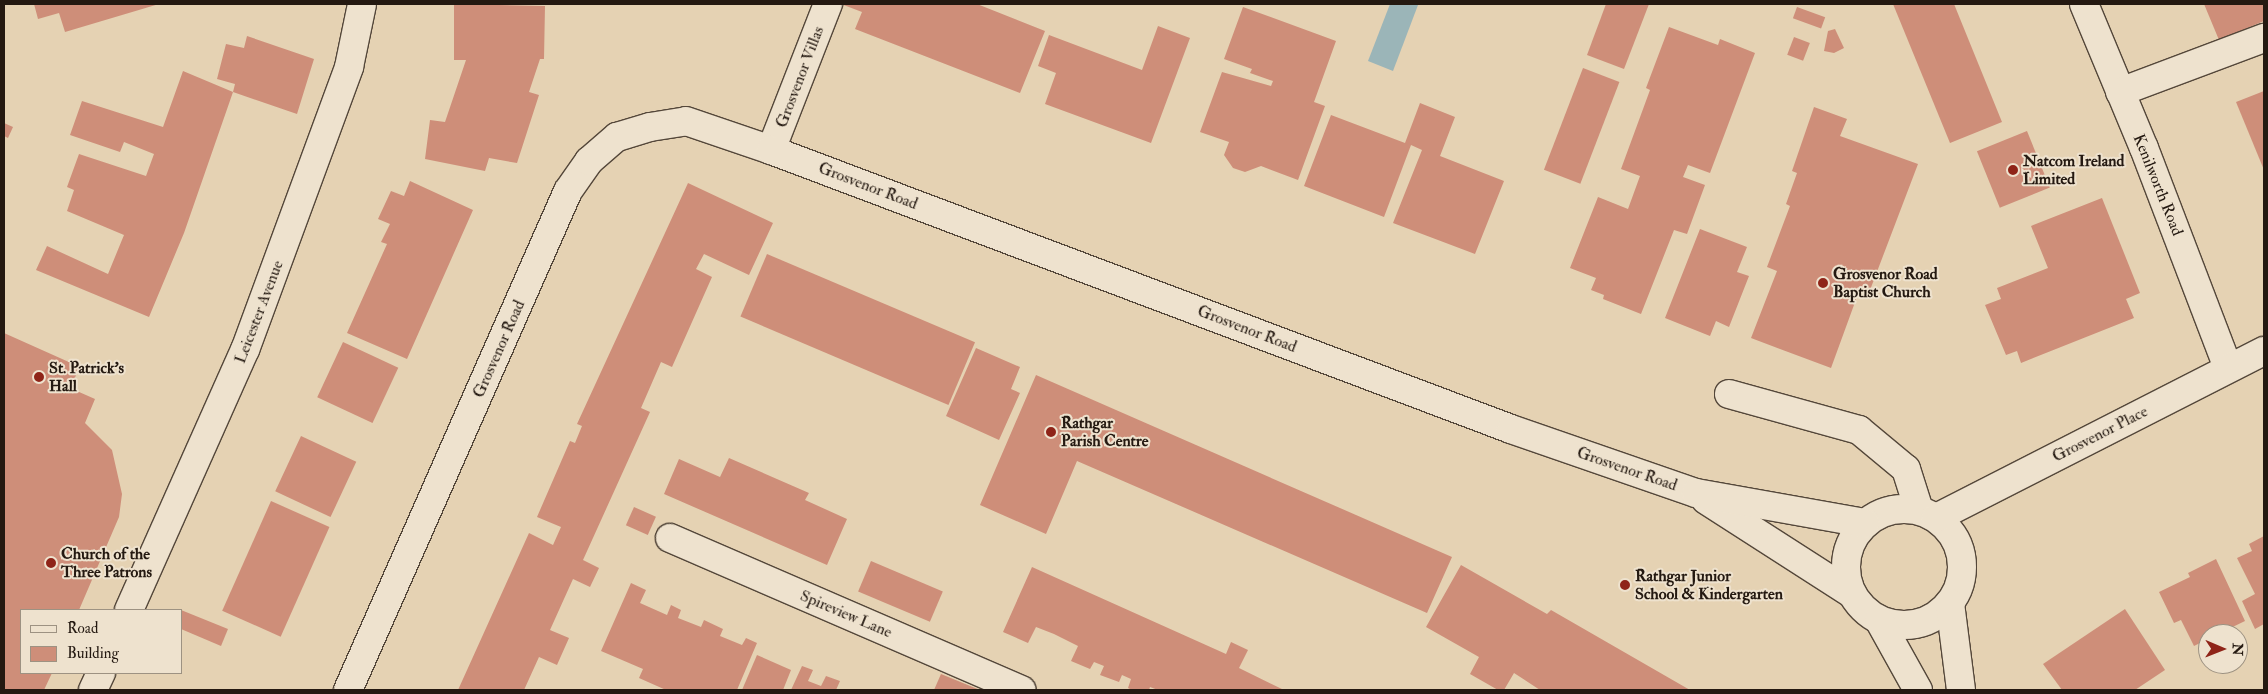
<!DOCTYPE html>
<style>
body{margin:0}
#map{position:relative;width:2268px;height:694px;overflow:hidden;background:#e5d2b3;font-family:"IM FELL Double Pica",serif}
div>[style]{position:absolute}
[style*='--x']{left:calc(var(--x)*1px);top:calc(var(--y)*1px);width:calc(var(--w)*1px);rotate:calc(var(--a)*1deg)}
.water>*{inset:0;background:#9bb5b8}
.building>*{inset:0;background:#ce8e79;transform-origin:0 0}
.roads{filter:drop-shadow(1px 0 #54473a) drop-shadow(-1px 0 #54473a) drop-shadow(0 1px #54473a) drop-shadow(0 -1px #54473a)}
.minor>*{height:28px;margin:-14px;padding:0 14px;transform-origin:14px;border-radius:14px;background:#eee2ce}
.minor>.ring{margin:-14px;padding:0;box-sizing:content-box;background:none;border:28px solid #eee2ce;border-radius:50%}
.dots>*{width:14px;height:14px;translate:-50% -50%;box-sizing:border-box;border:2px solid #eee2ce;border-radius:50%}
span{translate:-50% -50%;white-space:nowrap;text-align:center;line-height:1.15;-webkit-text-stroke:4px #eee2ce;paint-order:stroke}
.street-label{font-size:16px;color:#241911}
.poi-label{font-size:16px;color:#241911;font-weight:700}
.left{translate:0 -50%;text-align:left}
.frame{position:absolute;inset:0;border:5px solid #241911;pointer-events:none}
.legend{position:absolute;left:20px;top:609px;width:162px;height:65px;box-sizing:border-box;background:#eee2ce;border:1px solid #9d9282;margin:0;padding:6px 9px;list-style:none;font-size:15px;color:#241911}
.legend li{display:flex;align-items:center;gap:10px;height:25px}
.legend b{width:25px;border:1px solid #9d9282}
.north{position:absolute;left:2198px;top:624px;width:50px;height:50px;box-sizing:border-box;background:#eee2ce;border:1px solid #9d9282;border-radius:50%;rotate:91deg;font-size:14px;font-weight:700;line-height:20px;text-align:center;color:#241911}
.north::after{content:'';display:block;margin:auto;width:18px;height:22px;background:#8f2418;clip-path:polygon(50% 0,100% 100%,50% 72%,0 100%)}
</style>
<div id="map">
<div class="water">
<div style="clip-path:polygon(1390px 4px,1418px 5px,1393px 71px,1368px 61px)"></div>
</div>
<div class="building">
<div style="clip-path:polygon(34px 4px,159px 4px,65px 32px,59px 13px,38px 19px)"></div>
<div style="clip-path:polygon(454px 4px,545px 6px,544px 59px,540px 59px,529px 92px,539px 95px,517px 163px,489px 158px,485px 171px,425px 159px,430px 120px,445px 122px,466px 60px,454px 60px)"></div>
<div style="clip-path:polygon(841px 4px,977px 4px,1045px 31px,1020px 93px,855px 29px,862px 12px)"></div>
<div style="clip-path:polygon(1606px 4px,1649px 4px,1624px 69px,1587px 55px)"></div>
<div style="clip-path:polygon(1893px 4px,1954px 4px,2002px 122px,1950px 143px)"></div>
<div style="clip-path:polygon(2204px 4px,2264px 4px,2264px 21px,2219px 40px)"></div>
<div style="clip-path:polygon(1243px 7px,1336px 41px,1314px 102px,1325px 106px,1298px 180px,1261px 166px,1245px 172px,1233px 168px,1224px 155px,1229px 142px,1200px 132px,1222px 72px,1271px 86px,1273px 81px,1250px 73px,1252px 69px,1224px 59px)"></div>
<div style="left:1797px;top:7px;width:30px;height:12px;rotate:20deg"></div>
<div style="clip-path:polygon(1158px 26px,1190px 38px,1151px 143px,1045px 104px,1056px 73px,1038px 66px,1049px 35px,1142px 70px)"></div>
<div style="clip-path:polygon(1669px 27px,1718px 45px,1720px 39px,1755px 53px,1710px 173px,1688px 165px,1683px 177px,1705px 185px,1687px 234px,1674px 230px,1641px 314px,1603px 299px,1604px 295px,1591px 290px,1596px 278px,1570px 268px,1598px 197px,1628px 209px,1640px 176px,1621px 169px,1650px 90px,1646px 88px)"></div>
<div style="clip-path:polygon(1835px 29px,1844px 48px,1834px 53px,1824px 51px,1828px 31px)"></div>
<div style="clip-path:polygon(247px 36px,314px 59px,297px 114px,233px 92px,235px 84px,217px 79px,226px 44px,244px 48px)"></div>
<div style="left:1794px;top:37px;width:17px;height:19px;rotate:21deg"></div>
<div style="left:1583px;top:68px;width:39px;height:109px;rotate:21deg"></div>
<div style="clip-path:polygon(183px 71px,233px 92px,184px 233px,149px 317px,36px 270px,47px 246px,108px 274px,124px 235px,67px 211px,74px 190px,67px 187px,79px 154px,146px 176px,154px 154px,124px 142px,120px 152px,70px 135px,82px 101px,163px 127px)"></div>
<div style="clip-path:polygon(2264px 91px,2264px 170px,2236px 102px)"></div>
<div style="clip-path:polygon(1420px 103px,1455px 117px,1440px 156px,1504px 181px,1475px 254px,1393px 223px,1422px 150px,1411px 145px,1384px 217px,1304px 186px,1331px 115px,1405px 143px)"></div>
<div style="clip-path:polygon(1814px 107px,1847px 119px,1840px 136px,1918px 164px,1867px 298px,1858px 294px,1831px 368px,1751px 338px,1777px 271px,1767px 267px,1790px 206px,1786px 204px,1797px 173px,1792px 171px)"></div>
<div style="clip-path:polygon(4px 123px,13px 127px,8px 138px,4px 136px)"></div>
<div style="left:2027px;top:131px;width:61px;height:54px;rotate:68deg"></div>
<div style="clip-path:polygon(410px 181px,473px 210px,407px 359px,347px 333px,387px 244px,381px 242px,390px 224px,378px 219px,391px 191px,404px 196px)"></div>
<div style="clip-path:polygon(688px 183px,773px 223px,749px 275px,704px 254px,696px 269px,712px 277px,672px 367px,661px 362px,641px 408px,650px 412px,583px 560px,599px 568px,590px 587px,573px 579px,550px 630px,569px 638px,557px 665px,539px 657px,524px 690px,458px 690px,529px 533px,553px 545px,561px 527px,537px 517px,570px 441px,575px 443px,582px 426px,577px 424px)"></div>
<div style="clip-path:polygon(2102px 198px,2140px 293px,2126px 299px,2134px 318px,2021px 363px,2017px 351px,2006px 355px,1985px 305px,2001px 299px,1997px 288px,2048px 268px,2031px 226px)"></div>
<div style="clip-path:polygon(1700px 229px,1747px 247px,1737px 272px,1749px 276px,1729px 327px,1716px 321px,1710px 336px,1665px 318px)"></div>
<div style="left:767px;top:254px;width:226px;height:68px;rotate:23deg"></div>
<div style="clip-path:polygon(4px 333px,80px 367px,70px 388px,95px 399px,85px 423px,112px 450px,122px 494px,119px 517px,79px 610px,21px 610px,21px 673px,52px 673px,44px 690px,4px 690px)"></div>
<div style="left:343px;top:342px;width:61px;height:61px;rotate:25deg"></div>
<div style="clip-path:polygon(976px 348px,1020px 367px,1011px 389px,1020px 393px,999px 440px,946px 416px)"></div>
<div style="clip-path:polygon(1036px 375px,1452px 557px,1427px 613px,1077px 461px,1046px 534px,980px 505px)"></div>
<div style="left:301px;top:436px;width:61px;height:61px;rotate:25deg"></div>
<div style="clip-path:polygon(729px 458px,809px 493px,805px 500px,847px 519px,827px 565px,664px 494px,679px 459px,720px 477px)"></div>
<div style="left:271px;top:501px;width:64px;height:120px;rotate:24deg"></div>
<div style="left:634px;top:507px;width:24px;height:20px;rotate:24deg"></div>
<div style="clip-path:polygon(2264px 536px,2264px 624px,2255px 629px,2242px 601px,2255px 594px,2237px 558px,2252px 551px,2249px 544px)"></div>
<div style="clip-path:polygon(2216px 559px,2245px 621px,2218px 634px,2208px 634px,2208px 639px,2194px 646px,2181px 620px,2174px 623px,2159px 592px,2190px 577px,2188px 573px)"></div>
<div style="left:871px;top:561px;width:78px;height:33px;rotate:23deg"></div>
<div style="clip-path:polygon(1461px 565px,1547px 614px,1551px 610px,1690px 690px,1540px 690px,1514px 673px,1504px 690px,1498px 690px,1470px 674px,1479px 657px,1426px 627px)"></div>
<div style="clip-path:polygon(1032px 567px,1226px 654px,1231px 642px,1248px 650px,1239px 668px,1284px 690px,1158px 690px,1150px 687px,1149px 690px,1132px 690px,1128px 688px,1131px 679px,1122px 675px,1119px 682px,1100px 675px,1104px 666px,1094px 662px,1090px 669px,1071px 661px,1078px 646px,1054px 634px,1036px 627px,1028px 643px,1003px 632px)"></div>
<div style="clip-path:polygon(631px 583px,646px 590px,640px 603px,667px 615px,671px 605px,681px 610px,678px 618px,701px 627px,704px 620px,723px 629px,720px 636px,742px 645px,746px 638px,757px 643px,737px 690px,666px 690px,639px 678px,643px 669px,601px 651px)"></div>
<div style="clip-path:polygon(2125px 609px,2165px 670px,2135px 690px,2062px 690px,2043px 664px)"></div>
<div style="clip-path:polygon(181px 610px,228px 629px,221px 646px,181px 629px)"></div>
<div style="clip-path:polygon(757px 655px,791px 670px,783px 690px,742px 690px)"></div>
<div style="clip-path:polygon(802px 666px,813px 670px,808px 681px,821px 686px,826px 676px,840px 681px,836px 690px,791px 690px)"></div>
<div style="clip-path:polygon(941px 674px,980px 690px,934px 690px)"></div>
</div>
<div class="roads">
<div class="minor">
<div style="--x:2084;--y:4;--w:156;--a:67.4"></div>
<div style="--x:2144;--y:148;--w:235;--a:69.1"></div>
<div style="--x:2120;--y:92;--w:154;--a:-20.6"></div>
<div style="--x:771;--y:150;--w:157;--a:-68.7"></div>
<div style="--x:1729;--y:394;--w:135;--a:15.5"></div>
<div style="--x:1859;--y:430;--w:61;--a:39.7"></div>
<div style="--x:1906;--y:469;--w:43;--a:72.4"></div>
<div style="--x:1706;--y:500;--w:172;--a:32.7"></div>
<div class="ring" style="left:1846px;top:509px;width:88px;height:88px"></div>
<div style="--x:1936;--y:518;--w:368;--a:-27"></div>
<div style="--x:670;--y:538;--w:383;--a:23.4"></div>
<div style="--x:1950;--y:603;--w:88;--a:82.8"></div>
<div style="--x:129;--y:610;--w:285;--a:-66"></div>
<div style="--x:245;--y:350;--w:302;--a:-69.8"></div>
<div style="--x:349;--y:67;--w:64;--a:-78.3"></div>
<div style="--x:1879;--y:620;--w:80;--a:60.9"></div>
<div style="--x:93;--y:690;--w:19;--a:-65"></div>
<div style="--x:348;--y:690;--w:545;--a:-66.21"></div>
<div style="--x:568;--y:191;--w:37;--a:-55"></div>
<div style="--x:589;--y:161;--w:37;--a:-41"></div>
<div style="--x:617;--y:137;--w:34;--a:-17"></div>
<div style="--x:650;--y:127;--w:36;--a:-9"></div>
<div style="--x:686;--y:121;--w:90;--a:18.8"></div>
<div style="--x:771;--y:150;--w:791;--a:20.66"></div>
<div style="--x:1511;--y:429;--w:196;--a:19.1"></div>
<div style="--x:1696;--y:493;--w:172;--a:10.1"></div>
</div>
</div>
<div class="dots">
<div style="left:2013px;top:170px;background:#8f2418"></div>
<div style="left:1823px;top:283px;background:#8f2418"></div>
<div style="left:39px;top:377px;background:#8f2418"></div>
<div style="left:1051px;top:432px;background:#8f2418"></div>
<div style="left:51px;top:563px;background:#8f2418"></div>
<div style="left:1625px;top:585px;background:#8f2418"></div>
</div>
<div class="street-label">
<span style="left:800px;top:77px;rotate:-69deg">Grosvenor Villas</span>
<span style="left:2158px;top:185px;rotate:68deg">Kenilworth Road</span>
<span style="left:868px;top:186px;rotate:21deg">Grosvenor Road</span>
<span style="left:259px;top:312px;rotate:-69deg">Leicester Avenue</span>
<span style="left:1247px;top:329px;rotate:21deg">Grosvenor Road</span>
<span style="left:499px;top:349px;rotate:-66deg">Grosvenor Road</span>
<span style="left:2100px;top:434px;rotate:-27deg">Grosvenor Place</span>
<span style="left:1627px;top:469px;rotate:19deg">Grosvenor Road</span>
<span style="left:846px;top:614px;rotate:23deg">Spireview Lane</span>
</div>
<div class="poi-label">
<span class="left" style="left:2023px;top:170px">Natcom Ireland<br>Limited</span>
<span class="left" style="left:1833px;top:283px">Grosvenor Road<br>Baptist Church</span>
<span class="left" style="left:49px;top:377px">St. Patrick's<br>Hall</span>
<span class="left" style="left:1061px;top:432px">Rathgar<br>Parish Centre</span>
<span class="left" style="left:61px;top:563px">Church of the<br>Three Patrons</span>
<span class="left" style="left:1635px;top:585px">Rathgar Junior<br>School &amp; Kindergarten</span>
</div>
<div class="frame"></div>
<ul class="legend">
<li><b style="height:6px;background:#eee2ce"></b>Road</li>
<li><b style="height:14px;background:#ce8e79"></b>Building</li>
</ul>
<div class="north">N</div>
</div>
